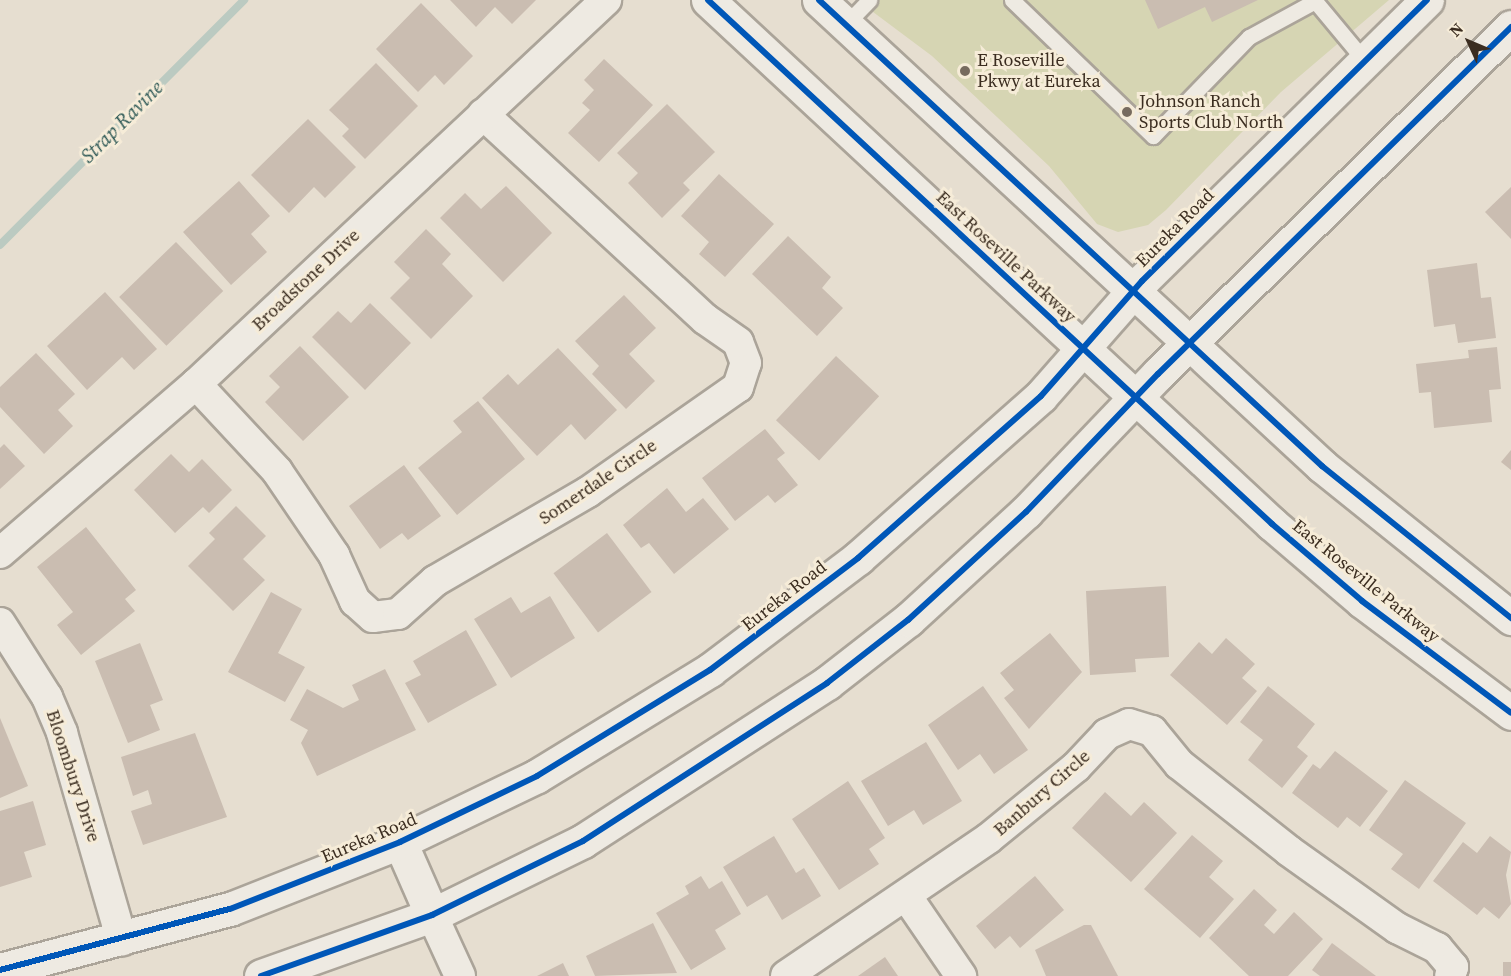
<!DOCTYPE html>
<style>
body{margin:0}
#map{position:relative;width:1511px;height:976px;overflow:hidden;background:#e6ded0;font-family:"Source Serif 4",serif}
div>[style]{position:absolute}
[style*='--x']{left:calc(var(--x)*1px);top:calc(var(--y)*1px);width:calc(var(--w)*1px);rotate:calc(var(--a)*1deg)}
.green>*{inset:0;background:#d6d5b3}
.stream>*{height:8px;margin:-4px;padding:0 4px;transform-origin:4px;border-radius:4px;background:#bbcac1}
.building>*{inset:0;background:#cabdb1;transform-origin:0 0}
.roads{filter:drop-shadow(2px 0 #aba499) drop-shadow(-2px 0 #aba499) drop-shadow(0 2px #aba499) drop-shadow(0 -2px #aba499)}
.service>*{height:15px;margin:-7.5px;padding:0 7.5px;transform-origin:7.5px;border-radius:7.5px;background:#eeeae2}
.minor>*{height:30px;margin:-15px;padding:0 15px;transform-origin:15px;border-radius:15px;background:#eeeae2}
.secondary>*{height:33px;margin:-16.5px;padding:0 16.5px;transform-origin:16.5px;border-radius:16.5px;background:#eeeae2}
.cycleway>*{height:6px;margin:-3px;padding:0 3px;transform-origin:3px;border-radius:3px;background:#0057b8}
.dots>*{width:16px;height:16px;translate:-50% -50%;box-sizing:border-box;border:3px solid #f6ecd8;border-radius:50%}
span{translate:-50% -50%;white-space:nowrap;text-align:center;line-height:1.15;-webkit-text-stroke:6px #f6ecd8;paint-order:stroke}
.poi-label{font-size:18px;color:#3b2d20}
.left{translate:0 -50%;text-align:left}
.street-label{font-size:18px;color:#3b2d20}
.water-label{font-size:20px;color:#305a57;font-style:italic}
.north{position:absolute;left:1439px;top:12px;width:60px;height:60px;-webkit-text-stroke:4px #f6ecd8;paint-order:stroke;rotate:314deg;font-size:16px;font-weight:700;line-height:24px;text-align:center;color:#3b2d20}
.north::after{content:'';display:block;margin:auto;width:21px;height:27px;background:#3b2d20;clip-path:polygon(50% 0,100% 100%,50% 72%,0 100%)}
</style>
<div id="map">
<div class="green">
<div style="clip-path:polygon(857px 0,1389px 0,1281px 92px,1166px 210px,1148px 225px,1118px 232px,1097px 224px,1049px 166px,932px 56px)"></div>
</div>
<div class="stream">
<div style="--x:0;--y:245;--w:346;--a:-45.1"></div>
</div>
<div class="building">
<div style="clip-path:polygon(450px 0,536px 0,512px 24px,495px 7px,476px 27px)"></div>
<div style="clip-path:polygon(1145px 0,1258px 0,1212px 22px,1205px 7px,1158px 29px)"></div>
<div style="clip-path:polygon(421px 3px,473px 56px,444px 85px,435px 75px,418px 92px,376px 49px)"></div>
<div style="clip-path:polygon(604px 59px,653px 105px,599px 162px,568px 133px,590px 110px,582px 103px,594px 90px,584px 80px)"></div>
<div style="clip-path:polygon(376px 63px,418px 106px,365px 159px,342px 136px,349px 129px,329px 110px)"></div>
<div style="clip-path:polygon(667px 104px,715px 152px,683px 183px,690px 190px,662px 218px,628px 183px,638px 173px,617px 153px)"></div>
<div style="clip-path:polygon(308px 119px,356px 167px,325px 198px,314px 187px,289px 213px,251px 175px)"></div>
<div style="clip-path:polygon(719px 174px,774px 224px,725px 277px,699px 254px,709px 242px,681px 216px)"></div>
<div style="clip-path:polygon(239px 181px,270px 216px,251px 234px,267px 252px,231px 285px,183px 232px)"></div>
<div style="clip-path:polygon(506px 186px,552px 233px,503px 282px,440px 218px,465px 193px,481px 209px)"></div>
<div style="clip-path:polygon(1511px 187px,1511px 239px,1485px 212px)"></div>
<div style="clip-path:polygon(426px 229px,451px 254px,442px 264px,473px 296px,431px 339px,390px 298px,410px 278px,394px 262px)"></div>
<div style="clip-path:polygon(788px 236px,831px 277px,822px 288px,843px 308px,817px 336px,752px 274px)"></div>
<div style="left:176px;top:242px;width:68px;height:79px;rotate:46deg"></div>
<div style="clip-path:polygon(1477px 263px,1481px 298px,1491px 297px,1496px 338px,1458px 343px,1455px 324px,1434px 327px,1427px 270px)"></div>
<div style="clip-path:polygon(105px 292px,157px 349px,134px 370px,122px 357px,87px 390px,47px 346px)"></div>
<div style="clip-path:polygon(624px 295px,656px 328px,629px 354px,655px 381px,626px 409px,592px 374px,599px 366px,575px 341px)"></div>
<div style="clip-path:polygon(370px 303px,411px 343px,365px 390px,312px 337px,338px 311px,351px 323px)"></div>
<div style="clip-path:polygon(300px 346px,349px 397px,303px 441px,265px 402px,280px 387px,269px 376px)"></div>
<div style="clip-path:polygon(1497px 347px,1501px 389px,1489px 390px,1492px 422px,1434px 428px,1431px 392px,1419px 393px,1416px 364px,1469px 358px,1468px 350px)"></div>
<div style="clip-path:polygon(558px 348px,617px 410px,585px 440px,571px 424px,537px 456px,482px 398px,508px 374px,518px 385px)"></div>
<div style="clip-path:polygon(36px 353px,75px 394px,58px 410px,73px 426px,44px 454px,0 407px,0 387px)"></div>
<div style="left:836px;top:356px;width:59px;height:88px;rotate:43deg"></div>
<div style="clip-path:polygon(478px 401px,525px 459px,457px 515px,418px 468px,462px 432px,453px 421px)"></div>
<div style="clip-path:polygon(765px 429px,785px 453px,777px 459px,798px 485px,775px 503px,768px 495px,735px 521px,702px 478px)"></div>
<div style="clip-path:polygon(4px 444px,25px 466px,0 489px,0 448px)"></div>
<div style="clip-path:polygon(1511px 450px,1511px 470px,1501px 462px)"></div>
<div style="clip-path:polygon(171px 454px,189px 472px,202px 459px,232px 490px,209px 513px,203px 507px,175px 533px,134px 490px)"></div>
<div style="clip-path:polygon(404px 465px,441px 516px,408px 540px,402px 533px,380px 549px,349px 506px)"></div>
<div style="clip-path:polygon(667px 488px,686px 512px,703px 498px,729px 529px,674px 574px,649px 543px,641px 548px,623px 525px)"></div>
<div style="clip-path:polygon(236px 506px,266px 536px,243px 559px,265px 580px,233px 611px,188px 566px,215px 539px,209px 533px)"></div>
<div style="clip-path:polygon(86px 527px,136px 590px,125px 599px,135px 611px,81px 655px,57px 625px,73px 612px,37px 567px)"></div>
<div style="left:607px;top:533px;width:74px;height:67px;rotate:53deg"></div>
<div style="clip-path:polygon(1166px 586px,1169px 657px,1135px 659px,1136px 672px,1090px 675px,1086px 591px)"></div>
<div style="clip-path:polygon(271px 592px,302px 609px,278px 653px,305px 667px,285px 702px,228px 672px)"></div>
<div style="clip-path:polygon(550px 596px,575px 638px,511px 678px,474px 619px,511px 597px,521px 613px)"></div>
<div style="clip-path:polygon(466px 630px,497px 685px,428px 723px,405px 683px,421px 675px,413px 661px)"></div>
<div style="clip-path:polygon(1050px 633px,1082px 672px,1029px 729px,1004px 698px,1014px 690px,1000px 673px)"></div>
<div style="clip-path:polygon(1226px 638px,1255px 664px,1242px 678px,1257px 691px,1227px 725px,1170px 675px,1199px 642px,1212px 654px)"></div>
<div style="clip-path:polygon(140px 643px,163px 700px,150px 705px,160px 730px,128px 743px,95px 661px)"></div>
<div style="clip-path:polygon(385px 669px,416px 730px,317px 776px,301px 743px,308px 730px,290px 720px,307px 689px,343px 708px,359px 700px,352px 685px)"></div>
<div style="clip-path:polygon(983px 686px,1028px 750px,994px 774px,980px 754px,958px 770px,928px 725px)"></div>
<div style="clip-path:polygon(1268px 686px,1315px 724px,1297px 747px,1308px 756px,1282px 788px,1248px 760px,1263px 740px,1240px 722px)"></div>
<div style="clip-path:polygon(0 718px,28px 786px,0 798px)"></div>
<div style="clip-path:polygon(195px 733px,227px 817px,143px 845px,131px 811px,152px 804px,148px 790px,133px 796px,121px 757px)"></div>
<div style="clip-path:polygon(926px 742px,962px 801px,923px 825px,914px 810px,888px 826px,861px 781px)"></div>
<div style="clip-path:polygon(1335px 751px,1388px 791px,1360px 827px,1347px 817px,1338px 828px,1292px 793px,1313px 764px,1320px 769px)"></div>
<div style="clip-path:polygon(1405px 780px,1466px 823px,1419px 889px,1391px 869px,1403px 854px,1369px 830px)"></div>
<div style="clip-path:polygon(848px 781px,885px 838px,869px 849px,879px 864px,839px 890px,792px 819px)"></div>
<div style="clip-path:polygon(1105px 792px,1131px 816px,1144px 802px,1177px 833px,1131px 882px,1072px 828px)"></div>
<div style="clip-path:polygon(33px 801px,46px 845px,24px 852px,32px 877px,0 887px,0 811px)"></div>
<div style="clip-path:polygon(1192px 835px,1223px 861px,1209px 877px,1234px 899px,1200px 938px,1144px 889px)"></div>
<div style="clip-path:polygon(774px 836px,796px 873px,804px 868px,821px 896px,782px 920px,767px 895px,747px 907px,723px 867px)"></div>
<div style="clip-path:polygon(1490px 836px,1511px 852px,1506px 875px,1511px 904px,1499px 919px,1484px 907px,1477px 915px,1433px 881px,1463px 842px,1477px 853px)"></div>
<div style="clip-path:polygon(701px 876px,709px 889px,722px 881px,741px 914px,715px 930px,726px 949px,691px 970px,656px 913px,689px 894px,685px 886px)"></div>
<div style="clip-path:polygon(1035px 876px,1064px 910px,1020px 948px,1010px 936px,995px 949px,976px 926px)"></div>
<div style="clip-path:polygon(1254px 889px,1277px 910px,1264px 925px,1274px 934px,1294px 912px,1323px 939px,1288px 976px,1249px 976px,1209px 938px)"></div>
<div style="clip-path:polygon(653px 923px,677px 973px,595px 976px,586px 956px)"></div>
<div style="clip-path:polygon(1084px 925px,1091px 925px,1118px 976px,1046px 976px,1035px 950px)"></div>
<div style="clip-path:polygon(1332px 943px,1376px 976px,1320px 976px,1312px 970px)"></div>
<div style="clip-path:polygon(885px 957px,898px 976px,858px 976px)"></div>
<div style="left:1503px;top:962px;width:8px;height:14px"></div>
<div style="clip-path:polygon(563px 963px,569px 976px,537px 976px)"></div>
</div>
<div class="roads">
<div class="service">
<div style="--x:1012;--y:0;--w:196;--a:44"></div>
<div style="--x:1153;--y:136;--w:138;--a:-45.9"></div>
<div style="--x:1249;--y:37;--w:75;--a:-28.6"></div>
<div style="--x:1315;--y:1;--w:78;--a:50.2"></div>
<div style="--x:845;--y:25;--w:35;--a:-46"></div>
</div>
<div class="minor">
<div style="--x:196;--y:384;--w:119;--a:47"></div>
<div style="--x:277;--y:471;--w:102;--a:55.8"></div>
<div style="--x:334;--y:555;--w:51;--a:65.5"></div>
<div style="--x:355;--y:601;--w:24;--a:42"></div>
<div style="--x:373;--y:617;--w:25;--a:-7"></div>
<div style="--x:398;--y:614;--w:50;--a:-41.7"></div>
<div style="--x:435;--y:581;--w:177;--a:-30.2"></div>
<div style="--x:588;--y:492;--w:183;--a:-35"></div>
<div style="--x:738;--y:387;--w:25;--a:-72"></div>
<div style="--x:746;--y:363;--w:22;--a:-111"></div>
<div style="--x:738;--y:342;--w:40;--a:-145.1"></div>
<div style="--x:705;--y:319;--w:302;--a:-137.3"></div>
<div style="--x:0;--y:553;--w:259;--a:-40.8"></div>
<div style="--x:196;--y:384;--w:562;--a:-43.12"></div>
<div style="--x:0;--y:623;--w:88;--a:57.6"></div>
<div style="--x:47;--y:697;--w:39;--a:67"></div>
<div style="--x:62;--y:733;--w:216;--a:73.9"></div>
<div style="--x:907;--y:897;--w:96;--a:55.6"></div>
<div style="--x:432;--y:915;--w:67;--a:65.3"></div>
<div style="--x:786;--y:976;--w:245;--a:-34.2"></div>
<div style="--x:989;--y:838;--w:112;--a:-39.2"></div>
<div style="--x:1076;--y:767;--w:45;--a:-46.8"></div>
<div style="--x:1107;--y:734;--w:24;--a:-24"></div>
<div style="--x:1129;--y:724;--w:24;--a:17"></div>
<div style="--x:1152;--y:731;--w:43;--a:50.7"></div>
<div style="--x:1179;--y:764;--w:140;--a:38.3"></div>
<div style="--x:1289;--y:851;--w:133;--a:35.5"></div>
<div style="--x:1397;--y:928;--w:45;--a:26.6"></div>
<div style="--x:1437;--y:948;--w:25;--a:50"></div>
<div style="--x:1453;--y:967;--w:9;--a:108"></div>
</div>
<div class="secondary">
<div style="--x:708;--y:0;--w:770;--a:42.89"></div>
<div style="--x:1272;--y:524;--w:118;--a:40.5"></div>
<div style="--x:1362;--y:601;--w:186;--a:36.9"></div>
<div style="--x:819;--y:0;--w:686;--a:42.81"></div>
<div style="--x:1322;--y:466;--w:243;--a:38.8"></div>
<div style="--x:400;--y:842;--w:80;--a:66.3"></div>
<div style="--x:0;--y:970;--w:238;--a:-14.9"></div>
<div style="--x:230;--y:909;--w:183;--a:-21.5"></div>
<div style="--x:400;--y:842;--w:152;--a:-25.7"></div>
<div style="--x:537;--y:776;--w:203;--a:-31.5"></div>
<div style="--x:710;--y:670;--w:186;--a:-37.1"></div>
<div style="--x:858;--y:558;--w:244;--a:-41.5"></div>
<div style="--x:1041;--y:396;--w:153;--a:-48.7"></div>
<div style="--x:1142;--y:281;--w:400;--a:-44.6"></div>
<div style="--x:261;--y:976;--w:182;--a:-19.6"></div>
<div style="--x:432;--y:915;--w:168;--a:-26.1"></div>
<div style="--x:583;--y:841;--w:291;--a:-32.9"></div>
<div style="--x:827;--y:683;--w:103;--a:-37.9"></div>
<div style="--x:908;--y:620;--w:160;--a:-42.5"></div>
<div style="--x:1026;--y:512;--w:191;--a:-46.3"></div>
<div style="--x:1158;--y:374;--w:495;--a:-44.5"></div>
</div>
</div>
<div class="cycleway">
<div style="--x:708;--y:0;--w:770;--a:42.89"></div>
<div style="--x:1272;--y:524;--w:118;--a:40.5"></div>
<div style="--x:1362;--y:601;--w:186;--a:36.9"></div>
<div style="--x:819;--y:0;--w:686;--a:42.81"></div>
<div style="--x:1322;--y:466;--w:243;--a:38.8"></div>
<div style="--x:0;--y:970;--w:238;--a:-14.9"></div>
<div style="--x:230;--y:909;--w:183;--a:-21.5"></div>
<div style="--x:400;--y:842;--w:152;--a:-25.7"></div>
<div style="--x:537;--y:776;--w:203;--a:-31.5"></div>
<div style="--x:710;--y:670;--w:186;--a:-37.1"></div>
<div style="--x:858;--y:558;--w:244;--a:-41.5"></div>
<div style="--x:1041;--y:396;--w:153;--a:-48.7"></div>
<div style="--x:1142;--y:281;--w:400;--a:-44.6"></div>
<div style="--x:261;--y:976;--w:182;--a:-19.6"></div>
<div style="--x:432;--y:915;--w:168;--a:-26.1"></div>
<div style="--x:583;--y:841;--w:291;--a:-32.9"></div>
<div style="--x:827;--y:683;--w:103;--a:-37.9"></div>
<div style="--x:908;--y:620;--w:160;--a:-42.5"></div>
<div style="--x:1026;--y:512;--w:191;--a:-46.3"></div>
<div style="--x:1158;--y:374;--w:495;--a:-44.5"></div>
</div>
<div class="dots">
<div style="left:965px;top:71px;background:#776b5e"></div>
<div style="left:1127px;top:112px;background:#776b5e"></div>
</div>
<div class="poi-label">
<span class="left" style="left:977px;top:71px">E Roseville<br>Pkwy at Eureka</span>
<span class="left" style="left:1139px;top:112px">Johnson Ranch<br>Sports Club North</span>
</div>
<div class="street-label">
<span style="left:1175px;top:228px;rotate:-45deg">Eureka Road</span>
<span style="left:1006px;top:257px;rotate:43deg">East Roseville Parkway</span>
<span style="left:306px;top:280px;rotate:-43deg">Broadstone Drive</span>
<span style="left:598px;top:482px;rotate:-34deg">Somerdale Circle</span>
<span style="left:1366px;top:581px;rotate:39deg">East Roseville Parkway</span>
<span style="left:784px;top:596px;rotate:-38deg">Eureka Road</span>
<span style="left:73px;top:776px;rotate:72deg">Bloombury Drive</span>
<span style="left:1042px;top:793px;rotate:-41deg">Banbury Circle</span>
<span style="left:369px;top:838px;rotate:-23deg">Eureka Road</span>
</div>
<div class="water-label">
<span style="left:122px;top:122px;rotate:-45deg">Strap Ravine</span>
</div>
<div class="north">N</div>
</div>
